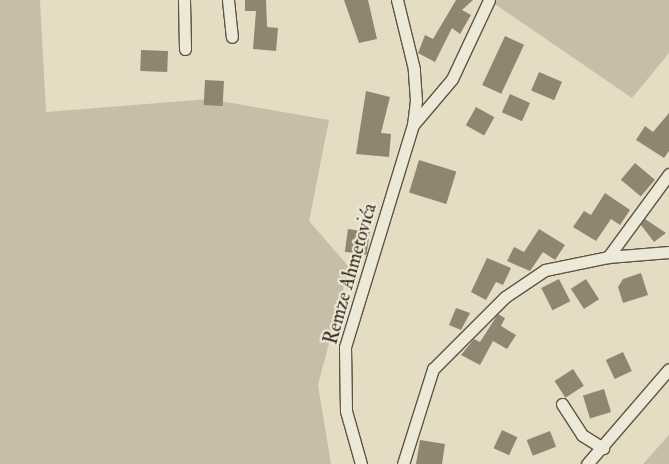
<!DOCTYPE html>
<meta charset="utf-8">
<style>
body{margin:0}
#map{position:relative;width:669px;height:464px;overflow:hidden;background:#e4ddc3;font-family:"IM FELL Double Pica",serif}
div>[style]{position:absolute}
[style*='--x']{left:calc(var(--x)*1px);top:calc(var(--y)*1px);width:calc(var(--w)*1px);rotate:calc(var(--a)*1deg)}
.green>*{inset:0;background:#c6bea6}
.building>*{inset:0;background:#908571;transform-origin:0 0}
.roads{filter:drop-shadow(1px 0 #615344) drop-shadow(-1px 0 #615344) drop-shadow(0 1px #615344) drop-shadow(0 -1px #615344)}
.minor>*{height:11px;margin:-5.5px;padding:0 5.5px;transform-origin:5.5px;border-radius:5.5px;background:#ede9d8}
span{translate:-50% -50%;white-space:nowrap;text-align:center;line-height:1.15;-webkit-text-stroke:4.5px #ede9d8;paint-order:stroke}
.street-label{font-size:19px;color:#352519}
</style>
<div id="map">
<div class="green">
<div style="clip-path:polygon(0 0,40px 0,46px 112px,209px 99px,329px 120px,309px 221px,349px 267px,318px 385px,331px 464px,0 464px)"></div>
<div style="clip-path:polygon(489px 0,669px 0,669px 53px,632px 98px)"></div>
<div style="clip-path:polygon(669px 435px,669px 464px,643px 464px)"></div>
</div>
<div class="building">
<div style="clip-path:polygon(245px 0,266px 0,267px 27px,278px 28px,276px 51px,253px 49px,256px 11px,245px 11px)"></div>
<div style="clip-path:polygon(344px 0,368px 0,377px 39px,359px 43px)"></div>
<div style="clip-path:polygon(456px 0,473px 0,462px 10px,471px 15px,460px 34px,452px 28px,435px 62px,418px 53px,425px 35px,433px 39px)"></div>
<div style="left:505px;top:36px;width:21px;height:54px;rotate:25deg"></div>
<div style="left:141px;top:50px;width:27px;height:21px;rotate:2deg"></div>
<div style="left:539px;top:72px;width:25px;height:20px;rotate:23deg"></div>
<div style="left:205px;top:80px;width:19px;height:25px;rotate:3deg"></div>
<div style="clip-path:polygon(366px 91px,390px 97px,381px 133px,391px 134px,389px 157px,356px 154px)"></div>
<div style="left:510px;top:94px;width:22px;height:20px;rotate:24deg"></div>
<div style="left:476px;top:107px;width:21px;height:21px;rotate:29deg"></div>
<div style="clip-path:polygon(669px 113px,669px 151px,664px 158px,636px 140px,645px 126px,653px 132px)"></div>
<div style="left:419px;top:160px;width:39px;height:34px;rotate:17deg"></div>
<div style="left:635px;top:163px;width:26px;height:22px;rotate:40deg"></div>
<div style="clip-path:polygon(605px 193px,630px 210px,620px 225px,611px 219px,596px 241px,573px 227px,584px 211px,591px 215px)"></div>
<div style="clip-path:polygon(645px 219px,666px 233px,654px 242px,641px 225px)"></div>
<div style="left:348px;top:229px;width:22px;height:23px;rotate:8deg"></div>
<div style="clip-path:polygon(539px 229px,565px 245px,555px 260px,543px 252px,530px 271px,507px 261px,514px 247px,524px 252px)"></div>
<div style="clip-path:polygon(487px 258px,511px 268px,503px 285px,496px 282px,486px 300px,471px 292px)"></div>
<div style="clip-path:polygon(641px 273px,648px 295px,623px 303px,618px 287px,623px 279px)"></div>
<div style="left:559px;top:279px;width:25px;height:20px;rotate:63deg"></div>
<div style="left:586px;top:279px;width:24px;height:18px;rotate:57deg"></div>
<div style="clip-path:polygon(456px 308px,470px 313px,461px 330px,449px 325px)"></div>
<div style="clip-path:polygon(498px 314px,505px 318px,501px 326px,516px 335px,507px 349px,493px 341px,480px 365px,461px 355px,474px 339px,480px 342px)"></div>
<div style="left:623px;top:352px;width:21px;height:19px;rotate:65deg"></div>
<div style="left:573px;top:369px;width:20px;height:22px;rotate:57deg"></div>
<div style="left:604px;top:389px;width:24px;height:22px;rotate:73deg"></div>
<div style="left:502px;top:430px;width:17px;height:20px;rotate:25deg"></div>
<div style="left:550px;top:431px;width:17px;height:25px;rotate:69deg"></div>
<div style="clip-path:polygon(420px 440px,445px 444px,442px 464px,416px 464px)"></div>
</div>
<div class="roads">
<div class="minor">
<div style="--x:184;--y:0;--w:49;--a:88.8"></div>
<div style="--x:228;--y:0;--w:37;--a:84"></div>
<div style="--x:413;--y:125;--w:60;--a:-49.7"></div>
<div style="--x:452;--y:79;--w:87;--a:-64.9"></div>
<div style="--x:608;--y:257;--w:103;--a:-53.7"></div>
<div style="--x:562;--y:404;--w:37;--a:57"></div>
<div style="--x:582;--y:435;--w:25;--a:32"></div>
<div style="--x:361;--y:464;--w:55;--a:-105.8"></div>
<div style="--x:346;--y:411;--w:64;--a:-90.9"></div>
<div style="--x:345;--y:347;--w:232;--a:-73"></div>
<div style="--x:413;--y:125;--w:24;--a:-83"></div>
<div style="--x:416;--y:101;--w:32;--a:-94"></div>
<div style="--x:414;--y:69;--w:71;--a:-103.8"></div>
<div style="--x:403;--y:464;--w:100;--a:-72.5"></div>
<div style="--x:433;--y:369;--w:102;--a:-45"></div>
<div style="--x:505;--y:297;--w:48;--a:-34"></div>
<div style="--x:545;--y:270;--w:64;--a:-11.7"></div>
<div style="--x:608;--y:257;--w:61;--a:-4.7"></div>
<div style="--x:587;--y:464;--w:125;--a:-49.2"></div>
</div>
</div>
<div class="street-label">
<span style="left:351px;top:274px;rotate:-74deg">Remze Ahmetovića</span>
</div>
</div>
